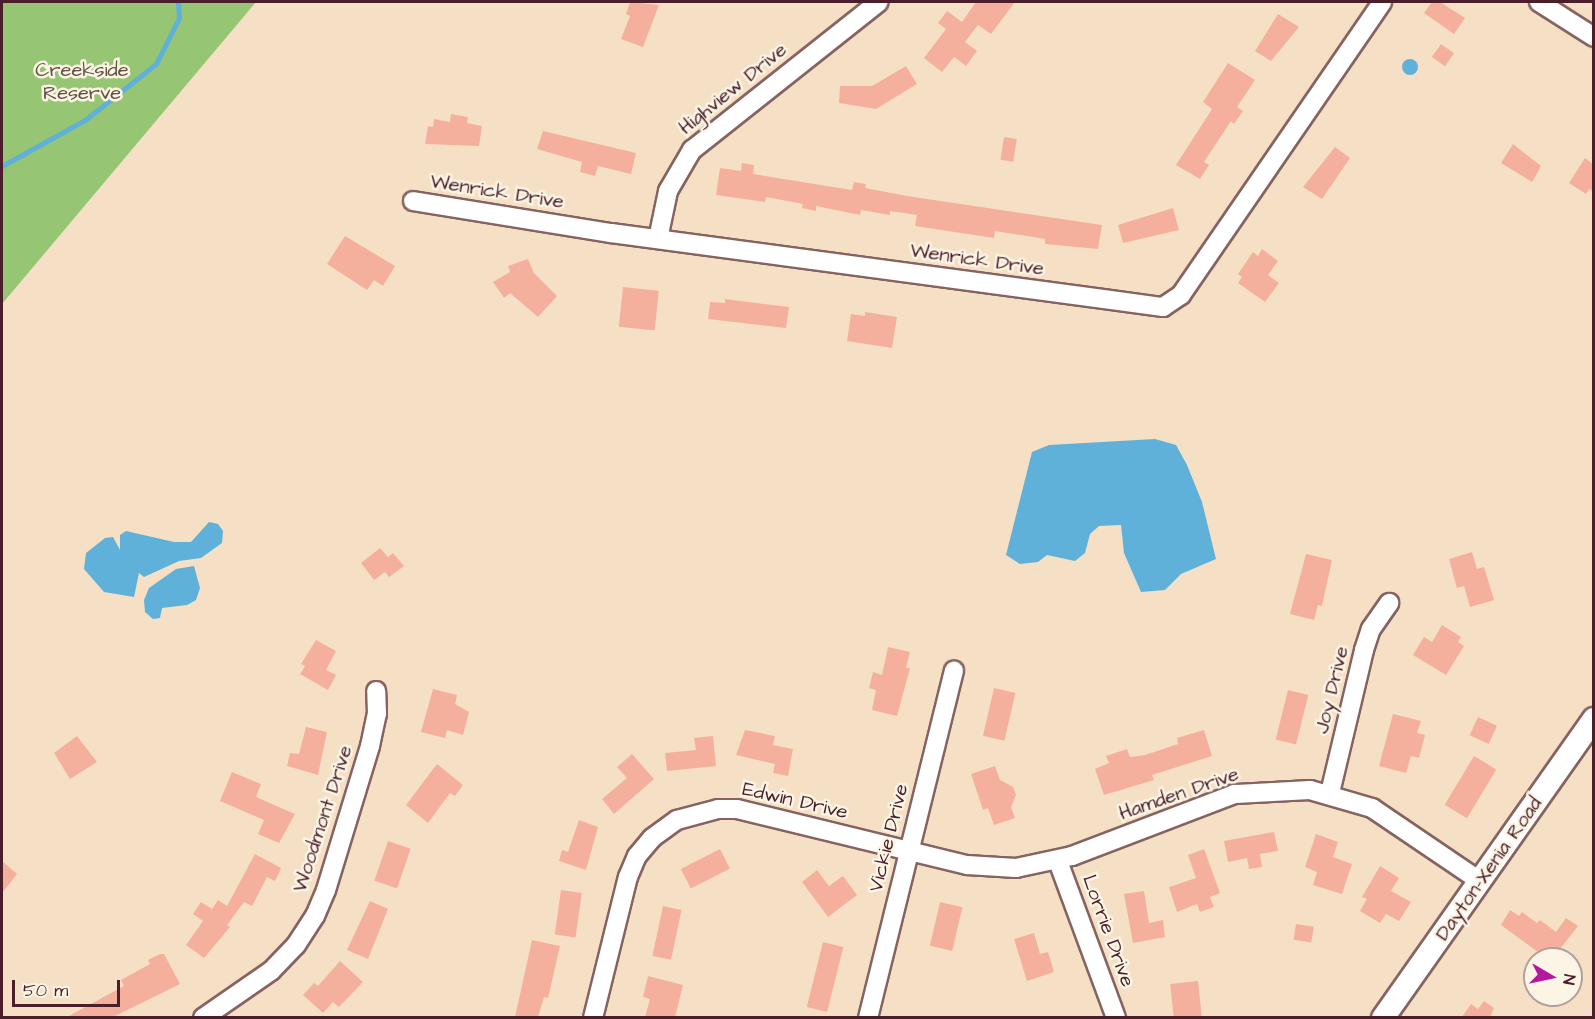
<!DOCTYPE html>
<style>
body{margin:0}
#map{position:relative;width:1595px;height:1019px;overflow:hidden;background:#f5e0c5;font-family:"Architects Daughter",sans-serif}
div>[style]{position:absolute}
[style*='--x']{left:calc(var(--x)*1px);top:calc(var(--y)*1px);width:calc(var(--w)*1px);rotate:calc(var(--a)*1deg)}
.green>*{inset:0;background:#96c574}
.water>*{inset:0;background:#5fb1da}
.round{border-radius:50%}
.stream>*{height:4.5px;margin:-2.25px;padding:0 2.25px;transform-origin:2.25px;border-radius:2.25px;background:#5fb1da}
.building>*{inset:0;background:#f5b09d;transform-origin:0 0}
.roads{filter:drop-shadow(2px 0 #866361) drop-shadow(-2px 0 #866361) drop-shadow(0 2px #866361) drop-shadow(0 -2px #866361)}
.minor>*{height:18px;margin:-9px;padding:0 9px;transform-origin:9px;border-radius:9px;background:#fff}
.major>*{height:22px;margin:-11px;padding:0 11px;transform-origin:11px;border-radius:11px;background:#fff}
span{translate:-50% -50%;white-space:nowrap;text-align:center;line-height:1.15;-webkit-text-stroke:5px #fcf5e5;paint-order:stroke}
.park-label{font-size:20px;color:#615141}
.street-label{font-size:20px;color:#4a1f2b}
.frame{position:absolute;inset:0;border:3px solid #4a1f2b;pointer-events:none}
.north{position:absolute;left:1523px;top:947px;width:60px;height:60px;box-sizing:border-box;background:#fcf5e5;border:2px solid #b59f9b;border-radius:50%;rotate:99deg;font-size:16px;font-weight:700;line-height:24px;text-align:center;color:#4a1f2b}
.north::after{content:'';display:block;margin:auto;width:21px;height:27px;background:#b5179e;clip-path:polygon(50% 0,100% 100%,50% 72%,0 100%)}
.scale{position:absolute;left:12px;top:980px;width:108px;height:27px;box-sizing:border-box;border:3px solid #4a1f2b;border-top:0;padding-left:8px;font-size:18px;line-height:21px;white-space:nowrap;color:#4a1f2b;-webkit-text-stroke:4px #fcf5e5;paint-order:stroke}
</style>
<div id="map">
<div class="green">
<div style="clip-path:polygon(2px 2px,256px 2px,2px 304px)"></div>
</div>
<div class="water">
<div class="round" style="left:1402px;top:59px;width:16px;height:16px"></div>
<div style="clip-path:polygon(1155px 439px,1176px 445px,1187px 465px,1202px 502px,1216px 559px,1181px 574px,1165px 590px,1141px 592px,1124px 553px,1121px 525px,1099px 526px,1090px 534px,1085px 553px,1075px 561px,1047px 555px,1038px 562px,1020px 564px,1006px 555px,1032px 452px,1049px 445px)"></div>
<div style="clip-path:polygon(209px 522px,218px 524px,223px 531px,222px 543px,201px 558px,179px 561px,144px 577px,139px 573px,134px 597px,104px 592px,84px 569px,86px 553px,105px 538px,113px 537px,120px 550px,120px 535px,126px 531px,174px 542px,191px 542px)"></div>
<div style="clip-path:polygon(194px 566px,200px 588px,196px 600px,187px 605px,162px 608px,160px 618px,153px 619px,145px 612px,144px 600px,149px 588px,176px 569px)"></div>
</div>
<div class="stream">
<div style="--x:2;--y:166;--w:95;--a:-29"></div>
<div style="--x:85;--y:120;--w:90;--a:-38.3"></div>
<div style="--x:156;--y:64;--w:51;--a:-63.4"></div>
<div style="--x:179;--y:18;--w:16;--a:-94"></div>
</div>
<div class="building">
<div style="clip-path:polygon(630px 2px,659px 5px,643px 47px,621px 39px,630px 16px,626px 14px)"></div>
<div style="clip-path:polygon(976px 2px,1015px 2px,991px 34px,978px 25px,965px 42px,977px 51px,966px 66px,954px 57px,942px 72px,924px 58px,946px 29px,938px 23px,947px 11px,962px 22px)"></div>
<div style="clip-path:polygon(1432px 2px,1440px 2px,1465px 18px,1454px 34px,1424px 13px)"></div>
<div style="clip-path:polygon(1278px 14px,1299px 27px,1271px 61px,1255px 51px)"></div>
<div style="left:1441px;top:44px;width:16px;height:16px;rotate:35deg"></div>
<div style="clip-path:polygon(1228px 63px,1255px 80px,1237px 107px,1243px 111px,1234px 124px,1231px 121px,1204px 162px,1209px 165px,1200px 179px,1176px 165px,1212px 109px,1203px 102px)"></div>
<div style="clip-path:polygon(906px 66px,917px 84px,876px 109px,839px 103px,840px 86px,872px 86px)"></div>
<div style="clip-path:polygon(451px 114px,468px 117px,467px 123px,482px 126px,479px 146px,425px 144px,428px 126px,433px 127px,434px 119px,450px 122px)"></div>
<div style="clip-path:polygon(543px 131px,636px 153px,631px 174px,598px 166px,595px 176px,580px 172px,582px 162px,537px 149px)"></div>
<div style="left:1004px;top:137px;width:13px;height:23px;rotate:9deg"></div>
<div style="clip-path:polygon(1513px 144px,1541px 166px,1532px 182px,1501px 163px)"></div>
<div style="clip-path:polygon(1335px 147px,1350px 158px,1322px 199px,1303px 187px)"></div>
<div style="clip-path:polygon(1585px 158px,1593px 164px,1593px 191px,1589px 189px,1586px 194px,1569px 183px)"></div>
<div style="clip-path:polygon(742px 163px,754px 165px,753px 174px,852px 190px,854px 182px,866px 184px,865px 188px,907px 196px,1102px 225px,1098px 249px,1045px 244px,1045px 239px,995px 231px,994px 238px,915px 226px,917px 215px,890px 211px,890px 215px,861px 210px,860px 215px,816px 206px,816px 211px,802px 208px,803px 204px,766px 197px,765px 202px,716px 195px,720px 168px,741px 171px)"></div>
<div style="clip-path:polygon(1173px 208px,1179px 230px,1123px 243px,1118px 225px)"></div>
<div style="clip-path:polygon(345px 236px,395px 266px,383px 286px,374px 280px,367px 290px,327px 264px)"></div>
<div style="clip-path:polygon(1262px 249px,1278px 261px,1268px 275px,1279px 283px,1265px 302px,1238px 283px,1242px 277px,1238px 274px,1253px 252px,1258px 256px)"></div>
<div style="clip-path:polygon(528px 259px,534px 273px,557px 296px,538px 317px,510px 293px,504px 298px,493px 282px,510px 272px,508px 266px)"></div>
<div style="left:623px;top:287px;width:36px;height:40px;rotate:6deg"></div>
<div style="clip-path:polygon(725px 299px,789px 307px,786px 328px,708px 319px,710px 302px,725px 303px)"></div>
<div style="clip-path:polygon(865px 312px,897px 317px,892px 348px,847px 341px,851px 314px,865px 316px)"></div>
<div style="clip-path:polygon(380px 548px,388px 557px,393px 553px,404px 566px,389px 577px,385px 572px,374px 580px,361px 563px)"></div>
<div style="clip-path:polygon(1472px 552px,1477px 569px,1484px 567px,1494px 600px,1470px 607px,1464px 586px,1457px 588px,1449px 559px)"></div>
<div style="clip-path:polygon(1306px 554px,1332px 560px,1322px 606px,1318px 605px,1314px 620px,1290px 614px)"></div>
<div style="clip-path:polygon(1442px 625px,1461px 637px,1458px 642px,1464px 646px,1446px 675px,1413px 655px,1424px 637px,1432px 642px)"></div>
<div style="clip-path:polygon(316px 640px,336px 651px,326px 670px,336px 675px,328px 690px,300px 674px,305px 666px,301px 664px)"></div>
<div style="clip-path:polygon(888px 647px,910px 652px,906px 668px,910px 668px,897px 716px,872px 710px,876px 690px,869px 688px,873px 672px,882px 675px)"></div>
<div style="left:994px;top:688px;width:22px;height:49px;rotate:13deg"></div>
<div style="clip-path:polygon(433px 689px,457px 695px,455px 704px,469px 712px,463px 735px,447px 730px,445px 738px,421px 732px)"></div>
<div style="left:1288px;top:690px;width:21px;height:51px;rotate:14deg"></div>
<div style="clip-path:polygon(1393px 714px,1421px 721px,1417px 733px,1425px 735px,1419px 758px,1411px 756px,1406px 773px,1379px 766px)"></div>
<div style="left:1478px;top:717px;width:21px;height:20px;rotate:25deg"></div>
<div style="clip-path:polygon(306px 727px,327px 732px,318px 775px,287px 766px,290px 753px,299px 754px)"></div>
<div style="clip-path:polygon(745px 730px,775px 736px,773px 745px,793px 749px,788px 776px,773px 773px,775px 764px,736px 755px)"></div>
<div style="clip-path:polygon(1204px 730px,1212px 756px,1152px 775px,1154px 780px,1104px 795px,1095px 769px,1109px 763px,1106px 756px,1127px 749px,1130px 757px,1145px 755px,1178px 744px,1177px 738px)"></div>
<div style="clip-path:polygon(77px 736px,97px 762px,70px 779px,54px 753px)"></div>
<div style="clip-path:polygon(713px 736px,716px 766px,667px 771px,665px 753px,696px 750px,694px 738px)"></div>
<div style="clip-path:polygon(632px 754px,654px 779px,614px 814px,602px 799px,627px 778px,617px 767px)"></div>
<div style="left:1474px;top:756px;width:26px;height:57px;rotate:31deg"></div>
<div style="clip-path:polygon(437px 764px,463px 785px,455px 796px,450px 793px,428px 823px,406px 805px)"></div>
<div style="clip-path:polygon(995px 766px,1000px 780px,1013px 787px,1016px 795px,1011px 807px,1015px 818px,994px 825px,988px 808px,983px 810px,971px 774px)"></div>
<div style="clip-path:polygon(232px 772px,261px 784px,256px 797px,295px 814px,279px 843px,258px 834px,264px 820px,220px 801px)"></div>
<div style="clip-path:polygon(579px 820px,598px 827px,586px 870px,559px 861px,562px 850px,568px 852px)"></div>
<div style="clip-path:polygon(1274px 832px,1278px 851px,1260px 854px,1262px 867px,1249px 869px,1247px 858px,1228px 862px,1224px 841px)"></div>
<div style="clip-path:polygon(1316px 834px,1338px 842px,1333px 857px,1352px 864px,1342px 894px,1313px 885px,1317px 872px,1305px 867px)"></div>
<div style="left:388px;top:841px;width:24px;height:42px;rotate:19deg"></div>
<div style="left:720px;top:849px;width:22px;height:44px;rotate:63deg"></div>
<div style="clip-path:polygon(1204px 849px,1220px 893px,1210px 897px,1214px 907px,1200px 912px,1197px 904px,1177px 912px,1169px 887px,1196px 878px,1188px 855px)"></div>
<div style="clip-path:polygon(255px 854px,281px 868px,278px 875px,275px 881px,267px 877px,252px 906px,244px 902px,227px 925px,230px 927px,204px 958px,186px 945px,203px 921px,193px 914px,201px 902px,212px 909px,218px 900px,227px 906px)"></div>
<div style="clip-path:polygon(2px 861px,17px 874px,2px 893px)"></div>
<div style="clip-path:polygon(1380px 866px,1399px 878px,1391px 891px,1411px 902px,1399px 921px,1386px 914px,1380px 923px,1360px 911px,1367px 899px,1362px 897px)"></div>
<div style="clip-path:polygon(817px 870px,829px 886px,843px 876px,857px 895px,828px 917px,802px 882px)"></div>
<div style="left:561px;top:890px;width:21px;height:45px;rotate:8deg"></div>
<div style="clip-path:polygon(1144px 891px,1149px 923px,1163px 920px,1165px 937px,1133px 943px,1124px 894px)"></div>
<div style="clip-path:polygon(370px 901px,388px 909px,368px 959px,347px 950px)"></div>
<div style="left:940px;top:902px;width:23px;height:45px;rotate:13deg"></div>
<div style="left:663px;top:906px;width:19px;height:51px;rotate:12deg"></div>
<div style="clip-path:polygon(1510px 910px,1519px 916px,1522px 912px,1537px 923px,1540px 920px,1556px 932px,1566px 918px,1578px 926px,1552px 959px,1533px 959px,1538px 952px,1501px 925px)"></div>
<div style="left:1296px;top:924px;width:18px;height:16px;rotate:9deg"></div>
<div style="clip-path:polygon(1034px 933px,1040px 954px,1048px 952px,1054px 972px,1027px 981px,1014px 939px)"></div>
<div style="clip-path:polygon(532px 940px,560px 946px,548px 998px,544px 997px,538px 1017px,515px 1017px)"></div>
<div style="left:823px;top:942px;width:21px;height:67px;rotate:14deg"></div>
<div style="clip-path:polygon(160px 954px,164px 954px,180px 984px,113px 1017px,67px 1017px,124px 986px,121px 980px,150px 964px,148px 960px)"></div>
<div style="clip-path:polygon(340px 961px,363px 982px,339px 1007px,333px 1002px,323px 1013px,303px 995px,314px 983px,318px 986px)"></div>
<div style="clip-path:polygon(648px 976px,683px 985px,675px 1017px,645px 1017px,650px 999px,643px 997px)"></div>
<div style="left:1198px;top:981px;width:36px;height:28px;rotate:84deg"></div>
<div style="clip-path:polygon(1484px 1001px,1494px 1008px,1490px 1017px,1462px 1017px,1471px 1004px,1478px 1009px)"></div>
</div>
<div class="roads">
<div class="minor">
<div style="--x:1539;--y:2;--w:65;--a:32.5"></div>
<div style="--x:413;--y:201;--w:201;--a:9.2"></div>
<div style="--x:611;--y:233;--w:557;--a:7.64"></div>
<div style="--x:1163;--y:307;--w:22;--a:-34"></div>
<div style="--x:1181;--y:295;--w:355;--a:-55.5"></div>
<div style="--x:658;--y:239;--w:49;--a:-78.2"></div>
<div style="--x:668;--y:191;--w:48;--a:-59.7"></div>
<div style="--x:692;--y:150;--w:238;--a:-38.4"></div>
<div style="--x:1330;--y:793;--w:147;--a:-76.6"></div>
<div style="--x:1364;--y:650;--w:22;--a:-72"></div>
<div style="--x:1371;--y:629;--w:32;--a:-55"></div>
<div style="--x:1058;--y:861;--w:167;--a:69.7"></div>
<div style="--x:203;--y:1018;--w:83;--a:-34.7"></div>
<div style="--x:271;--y:971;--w:36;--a:-46"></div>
<div style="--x:296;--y:945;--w:35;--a:-57"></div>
<div style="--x:315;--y:916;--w:28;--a:-67"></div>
<div style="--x:326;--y:890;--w:151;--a:-73"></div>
<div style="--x:370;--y:746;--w:33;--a:-78"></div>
<div style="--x:377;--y:714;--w:23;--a:-92"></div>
<div style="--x:593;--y:1018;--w:145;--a:-76.1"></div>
<div style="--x:628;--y:877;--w:23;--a:-67"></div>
<div style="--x:637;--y:856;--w:23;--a:-50"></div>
<div style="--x:652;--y:838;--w:31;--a:-36"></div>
<div style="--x:677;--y:820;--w:42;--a:-15"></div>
<div style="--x:718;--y:809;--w:19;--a:0"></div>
<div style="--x:737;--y:809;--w:237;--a:13.7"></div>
<div style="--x:967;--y:865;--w:49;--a:3.5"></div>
<div style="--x:1016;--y:868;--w:57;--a:-12.1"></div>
<div style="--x:1072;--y:856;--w:173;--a:-20.9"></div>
<div style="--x:1234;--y:794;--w:76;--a:-3"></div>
<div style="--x:1310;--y:790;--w:65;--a:16.2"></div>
<div style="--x:1372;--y:808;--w:130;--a:34.1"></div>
<div style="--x:868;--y:1018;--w:358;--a:-76.1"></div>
</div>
<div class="major">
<div style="--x:1383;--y:1018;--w:366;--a:-54.8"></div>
</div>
</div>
<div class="park-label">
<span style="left:82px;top:82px">Creekside<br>Reserve</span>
</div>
<div class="street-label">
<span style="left:733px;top:89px;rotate:-39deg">Highview Drive</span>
<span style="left:497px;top:192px;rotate:9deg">Wenrick Drive</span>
<span style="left:977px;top:260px;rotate:8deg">Wenrick Drive</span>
<span style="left:1332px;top:690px;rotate:-76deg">Joy Drive</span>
<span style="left:1179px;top:794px;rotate:-19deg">Hamden Drive</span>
<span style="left:795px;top:801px;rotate:13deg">Edwin Drive</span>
<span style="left:323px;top:819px;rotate:-72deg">Woodmont Drive</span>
<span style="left:889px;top:838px;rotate:-76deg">Vickie Drive</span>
<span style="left:1489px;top:869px;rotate:-55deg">Dayton-Xenia Road</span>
<span style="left:1108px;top:931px;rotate:70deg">Lorrie Drive</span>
</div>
<div class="frame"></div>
<div class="north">N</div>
<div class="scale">50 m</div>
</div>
